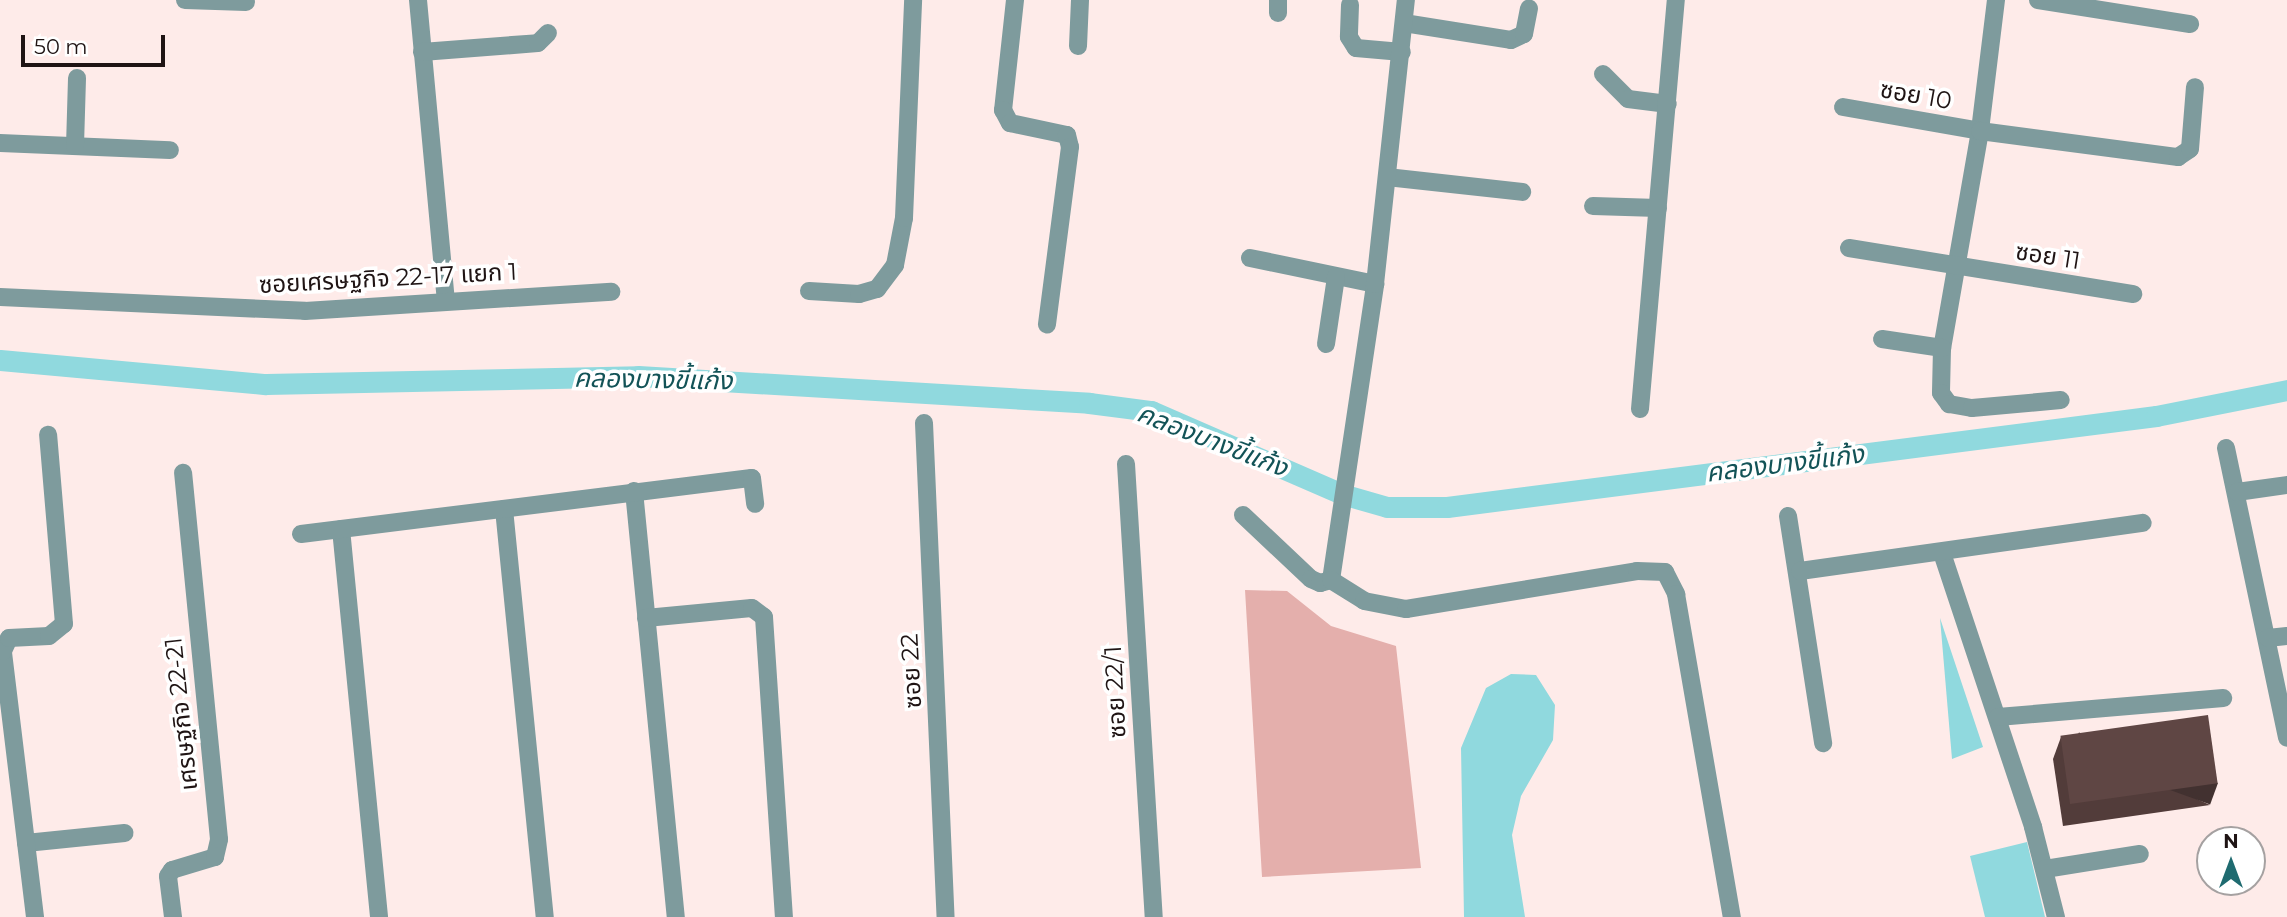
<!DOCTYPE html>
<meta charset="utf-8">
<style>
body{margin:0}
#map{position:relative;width:2287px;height:917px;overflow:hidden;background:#feebe9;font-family:Montserrat,"Noto Sans Thai",sans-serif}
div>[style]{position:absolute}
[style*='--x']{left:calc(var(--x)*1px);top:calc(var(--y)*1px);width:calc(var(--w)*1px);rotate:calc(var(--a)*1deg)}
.green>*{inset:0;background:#e4afac}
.water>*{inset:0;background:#90d9de}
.canal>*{height:21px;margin:-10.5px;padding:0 10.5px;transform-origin:10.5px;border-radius:10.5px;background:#90d9de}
.minor>*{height:18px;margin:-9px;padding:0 9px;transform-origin:9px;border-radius:9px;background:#7e9b9d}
.wall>*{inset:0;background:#523c3a}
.shaded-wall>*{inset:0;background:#423130;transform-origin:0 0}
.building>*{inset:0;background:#5f4644;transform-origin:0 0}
span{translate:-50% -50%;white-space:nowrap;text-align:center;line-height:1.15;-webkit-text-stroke:7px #fff;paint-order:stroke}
.street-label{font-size:24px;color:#1f1414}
.water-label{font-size:26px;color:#135357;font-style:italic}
.north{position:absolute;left:2196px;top:826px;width:70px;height:70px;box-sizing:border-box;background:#fff;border:2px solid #a5a1a1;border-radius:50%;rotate:0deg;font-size:19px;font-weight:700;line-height:28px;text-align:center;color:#1f1414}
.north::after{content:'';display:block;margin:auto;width:24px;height:32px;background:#1f6b70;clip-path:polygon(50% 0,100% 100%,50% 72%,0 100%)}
.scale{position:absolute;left:21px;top:35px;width:144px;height:32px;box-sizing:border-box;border:4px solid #1f1414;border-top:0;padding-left:9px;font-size:21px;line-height:24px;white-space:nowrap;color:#1f1414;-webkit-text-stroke:5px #fff;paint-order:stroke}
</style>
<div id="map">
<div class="green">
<div style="clip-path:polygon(1245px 590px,1287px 591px,1331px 626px,1396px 646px,1421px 868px,1262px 877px)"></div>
</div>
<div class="water">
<div style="clip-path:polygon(1940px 618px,1983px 747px,1952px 759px)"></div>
<div style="clip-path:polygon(1511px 674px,1536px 675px,1555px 705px,1553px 740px,1521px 796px,1512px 835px,1525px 917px,1464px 917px,1461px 748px,1486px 688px)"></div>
<div style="clip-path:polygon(2027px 842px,2045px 917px,1985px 917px,1970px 856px)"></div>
</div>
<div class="canal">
<div style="--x:0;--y:360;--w:267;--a:5.2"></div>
<div style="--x:266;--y:384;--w:372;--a:-1.2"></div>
<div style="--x:638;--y:376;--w:452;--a:3.4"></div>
<div style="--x:1089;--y:403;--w:63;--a:7.4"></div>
<div style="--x:1151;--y:411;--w:208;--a:23.5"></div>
<div style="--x:1342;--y:494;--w:47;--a:16.1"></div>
<div style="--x:1387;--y:507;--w:60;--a:0"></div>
<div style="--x:1447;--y:507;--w:715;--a:-7.31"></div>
<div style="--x:2156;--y:416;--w:134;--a:-11.2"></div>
</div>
<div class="minor">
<div style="--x:185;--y:0;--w:61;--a:1.9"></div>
<div style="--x:418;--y:0;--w:302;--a:84.7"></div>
<div style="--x:1015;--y:0;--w:111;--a:96.2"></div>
<div style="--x:1003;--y:110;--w:15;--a:62"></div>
<div style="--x:1010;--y:123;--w:58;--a:11.9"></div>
<div style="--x:1067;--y:135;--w:12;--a:76"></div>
<div style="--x:1070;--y:147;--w:179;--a:97.4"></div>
<div style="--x:1996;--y:0;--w:132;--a:97"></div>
<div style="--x:1980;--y:131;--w:220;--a:99.9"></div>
<div style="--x:1942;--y:348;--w:45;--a:91.3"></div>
<div style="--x:1941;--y:393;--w:14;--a:54"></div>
<div style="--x:1949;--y:404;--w:23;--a:10"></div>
<div style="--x:1972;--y:408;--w:89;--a:-5.1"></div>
<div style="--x:2038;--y:0;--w:154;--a:9"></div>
<div style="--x:1350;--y:5;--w:32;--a:92"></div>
<div style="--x:1349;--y:37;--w:13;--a:58"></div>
<div style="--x:1356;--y:48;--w:46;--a:5"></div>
<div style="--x:1278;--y:13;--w:13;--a:-90"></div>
<div style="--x:1404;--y:23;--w:108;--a:9"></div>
<div style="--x:1511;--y:40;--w:14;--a:-25"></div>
<div style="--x:1524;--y:34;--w:26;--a:-79"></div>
<div style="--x:1078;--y:46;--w:46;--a:-87.5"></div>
<div style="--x:422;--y:52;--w:116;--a:-4.4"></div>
<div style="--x:538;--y:43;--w:14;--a:-45"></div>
<div style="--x:1603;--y:74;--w:35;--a:45"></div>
<div style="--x:1628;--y:99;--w:40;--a:7.1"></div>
<div style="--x:1843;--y:107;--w:139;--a:9.9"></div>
<div style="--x:1980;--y:131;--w:200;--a:7.5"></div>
<div style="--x:2178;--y:157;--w:14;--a:-34"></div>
<div style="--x:2190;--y:149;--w:62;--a:-85.4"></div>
<div style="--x:0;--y:143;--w:170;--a:2.4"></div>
<div style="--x:75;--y:146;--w:68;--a:-88.3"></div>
<div style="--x:1387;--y:177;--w:136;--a:6.3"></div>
<div style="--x:1593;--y:206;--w:65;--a:1.8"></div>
<div style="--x:1849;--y:248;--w:288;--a:9.2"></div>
<div style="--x:1250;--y:258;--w:128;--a:11.7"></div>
<div style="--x:809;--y:291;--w:50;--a:3.4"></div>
<div style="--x:859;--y:294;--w:19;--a:-16"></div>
<div style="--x:877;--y:289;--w:30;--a:-53"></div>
<div style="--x:895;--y:265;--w:48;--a:-79.2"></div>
<div style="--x:904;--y:218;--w:218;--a:-87.6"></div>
<div style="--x:0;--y:297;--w:305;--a:2.6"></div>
<div style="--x:305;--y:311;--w:307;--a:-3.6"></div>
<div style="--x:1882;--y:339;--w:61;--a:8.5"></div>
<div style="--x:1326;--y:344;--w:68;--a:-81.5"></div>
<div style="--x:1640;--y:409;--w:411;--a:-85"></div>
<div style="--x:924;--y:423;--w:494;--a:87.5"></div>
<div style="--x:2226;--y:448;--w:296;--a:78.1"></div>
<div style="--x:1126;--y:464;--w:454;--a:86.5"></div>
<div style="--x:634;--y:491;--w:428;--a:84.4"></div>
<div style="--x:2237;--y:492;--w:50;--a:-8"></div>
<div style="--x:504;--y:509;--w:410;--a:84.3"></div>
<div style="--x:1243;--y:515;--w:93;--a:43.3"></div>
<div style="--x:1311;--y:579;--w:10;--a:24"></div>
<div style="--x:1320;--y:583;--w:11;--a:-15"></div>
<div style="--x:1331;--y:580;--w:299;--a:-81.5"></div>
<div style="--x:1375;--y:284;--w:286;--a:-83.8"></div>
<div style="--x:1788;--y:516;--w:230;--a:81.2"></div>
<div style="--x:341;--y:529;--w:390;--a:84.4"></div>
<div style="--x:301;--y:534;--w:454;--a:-7.1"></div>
<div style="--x:752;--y:478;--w:26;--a:83"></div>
<div style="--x:1942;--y:553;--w:289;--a:71.6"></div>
<div style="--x:2033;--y:827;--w:93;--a:75.7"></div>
<div style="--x:1800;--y:571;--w:346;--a:-8"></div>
<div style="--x:1331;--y:580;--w:39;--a:32"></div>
<div style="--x:1364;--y:601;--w:43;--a:10.8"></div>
<div style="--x:1406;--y:609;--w:234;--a:-9.3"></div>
<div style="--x:1637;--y:571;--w:28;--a:2"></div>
<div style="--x:1665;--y:572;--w:25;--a:63"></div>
<div style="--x:1676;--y:594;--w:328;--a:80.2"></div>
<div style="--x:646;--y:618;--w:106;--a:-5.4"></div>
<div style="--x:752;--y:608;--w:15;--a:37"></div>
<div style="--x:764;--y:617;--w:301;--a:86.2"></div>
<div style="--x:2268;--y:638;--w:19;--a:-6"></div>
<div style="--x:1998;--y:717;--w:226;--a:-4.8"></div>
<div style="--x:26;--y:843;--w:99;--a:-5.8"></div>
<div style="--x:2045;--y:869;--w:96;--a:-9"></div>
<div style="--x:35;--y:917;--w:268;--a:-96.9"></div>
<div style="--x:3;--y:651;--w:14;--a:-65"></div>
<div style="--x:9;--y:638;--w:40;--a:-2.9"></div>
<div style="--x:49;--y:636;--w:19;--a:-39"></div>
<div style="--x:64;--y:624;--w:190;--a:-94.8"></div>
<div style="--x:173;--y:917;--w:41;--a:-97"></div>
<div style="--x:168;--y:876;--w:7;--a:-56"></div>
<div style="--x:172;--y:870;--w:45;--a:-16.8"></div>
<div style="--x:215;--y:857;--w:18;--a:-77"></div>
<div style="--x:219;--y:839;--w:368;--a:-95.6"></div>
</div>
<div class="wall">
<div style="clip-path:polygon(2061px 737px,2210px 805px,2063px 826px,2053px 759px)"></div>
</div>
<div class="shaded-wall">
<div style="left:2218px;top:783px;width:23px;height:148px;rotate:110deg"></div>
</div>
<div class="building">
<div style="left:2208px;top:715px;width:69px;height:149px;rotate:82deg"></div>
</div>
<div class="street-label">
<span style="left:1916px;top:95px;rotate:10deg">ซอย 10</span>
<span style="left:2048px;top:256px;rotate:9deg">ซอย 11</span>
<span style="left:388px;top:278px;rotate:-3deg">ซอยเศรษฐกิจ 22-17 แยก 1</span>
<span style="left:911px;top:671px;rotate:-93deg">ซอย 22</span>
<span style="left:1115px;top:692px;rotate:-93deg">ซอย 22/1</span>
<span style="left:181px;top:714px;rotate:-96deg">เศรษฐกิจ 22-21</span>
</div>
<div class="water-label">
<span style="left:653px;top:380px;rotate:1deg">คลองบางขี้แก้ง</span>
<span style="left:1212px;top:441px;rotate:21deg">คลองบางขี้แก้ง</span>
<span style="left:1785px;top:464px;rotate:-7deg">คลองบางขี้แก้ง</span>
</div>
<div class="north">N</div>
<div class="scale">50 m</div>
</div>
